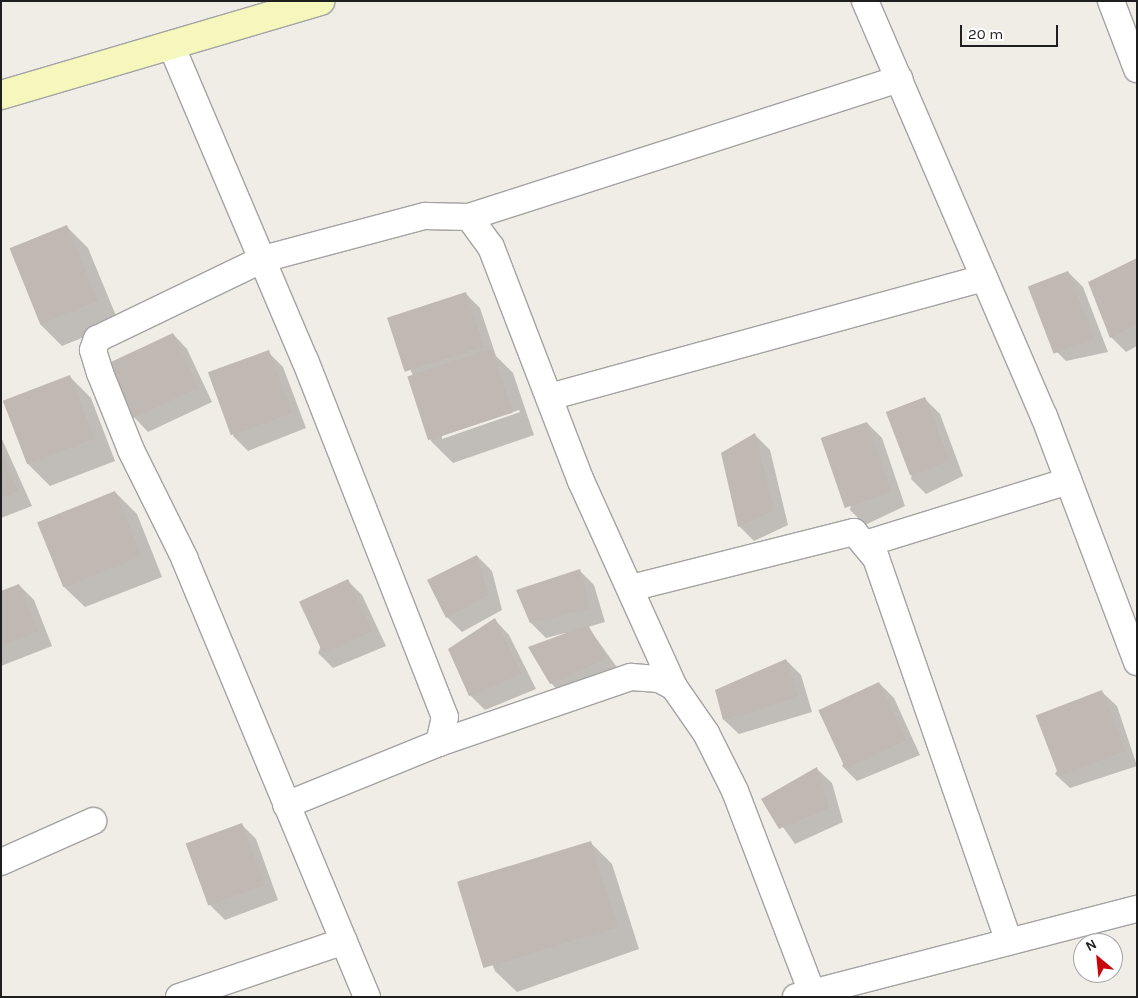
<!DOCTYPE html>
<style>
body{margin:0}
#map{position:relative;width:1138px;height:998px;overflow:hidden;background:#f0ece6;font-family:Karla,sans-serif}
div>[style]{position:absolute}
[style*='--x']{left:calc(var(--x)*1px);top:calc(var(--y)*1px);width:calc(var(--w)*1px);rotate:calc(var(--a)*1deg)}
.shadow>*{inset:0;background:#0003}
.building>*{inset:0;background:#c0b8b2;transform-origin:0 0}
.roads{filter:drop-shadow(1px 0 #a3a3a3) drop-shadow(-1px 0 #a3a3a3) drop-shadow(0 1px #a3a3a3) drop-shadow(0 -1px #a3a3a3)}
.street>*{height:26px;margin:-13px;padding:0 13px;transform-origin:13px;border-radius:13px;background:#fff}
.secondary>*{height:28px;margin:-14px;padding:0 14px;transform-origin:14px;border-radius:14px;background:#f6f7bc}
span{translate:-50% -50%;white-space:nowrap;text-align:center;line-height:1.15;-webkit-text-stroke:4px #fff;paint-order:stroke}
.frame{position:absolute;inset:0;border:2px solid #1f1f1f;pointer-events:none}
.north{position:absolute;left:1073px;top:933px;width:50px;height:50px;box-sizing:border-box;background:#fff;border:1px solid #a5a5a5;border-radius:50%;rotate:332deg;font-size:14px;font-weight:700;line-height:20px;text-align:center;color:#1f1f1f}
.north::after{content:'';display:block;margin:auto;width:18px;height:22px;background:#c7070d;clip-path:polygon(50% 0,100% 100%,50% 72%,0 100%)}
.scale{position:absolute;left:960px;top:25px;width:98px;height:22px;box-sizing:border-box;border:2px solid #1f1f1f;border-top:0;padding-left:6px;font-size:15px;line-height:18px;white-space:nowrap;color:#1f1f1f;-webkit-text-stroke:4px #fff;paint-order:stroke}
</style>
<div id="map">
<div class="shadow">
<div style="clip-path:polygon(66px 226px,88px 248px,119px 323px,62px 346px,40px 324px)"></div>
<div style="clip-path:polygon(1137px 260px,1137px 346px,1126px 352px,1111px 337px)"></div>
<div style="clip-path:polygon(1068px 272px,1083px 287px,1108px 352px,1066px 361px,1051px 346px)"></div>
<div style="clip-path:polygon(evenodd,465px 293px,480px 308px,496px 356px,513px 373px,534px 435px,453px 463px,431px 441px,414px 378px,389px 319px,465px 293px,519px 410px,520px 412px,442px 439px,442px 436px,519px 410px)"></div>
<div style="clip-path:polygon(173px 334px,187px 349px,212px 402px,148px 432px,134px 417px)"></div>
<div style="clip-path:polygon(268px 352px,283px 367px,306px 428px,248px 451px,233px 436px)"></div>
<div style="clip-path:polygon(69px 376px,91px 398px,115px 461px,50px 486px,28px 464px)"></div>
<div style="clip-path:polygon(925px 399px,940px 414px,963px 476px,926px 494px,911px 479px)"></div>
<div style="clip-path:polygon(867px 423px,882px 438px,905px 506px,865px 525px,850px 510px)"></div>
<div style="clip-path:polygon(755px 435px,770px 450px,788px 525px,754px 541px,739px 526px)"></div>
<div style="clip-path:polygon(1px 437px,32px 506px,1px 518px)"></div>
<div style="clip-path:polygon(115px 492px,137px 514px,162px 577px,85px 607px,63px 586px,39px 522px)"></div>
<div style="clip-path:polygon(477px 556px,492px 571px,502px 610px,462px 632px,447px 617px)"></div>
<div style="clip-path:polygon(579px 570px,594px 585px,605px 622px,588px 627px,621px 673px,565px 698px,551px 683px,565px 633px,546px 638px,531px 623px)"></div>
<div style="clip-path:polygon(348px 581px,362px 595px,386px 646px,333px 668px,318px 653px)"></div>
<div style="clip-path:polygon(19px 585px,34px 600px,52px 646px,1px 666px,1px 592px)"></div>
<div style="clip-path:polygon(495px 620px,509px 635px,536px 689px,485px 710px,470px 695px)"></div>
<div style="clip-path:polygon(786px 660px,801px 675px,812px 712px,739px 734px,724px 720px)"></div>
<div style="clip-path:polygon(879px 683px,894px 698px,920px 755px,857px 781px,842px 766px)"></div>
<div style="clip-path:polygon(1102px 692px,1117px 706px,1137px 766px,1070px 788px,1055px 774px)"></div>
<div style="clip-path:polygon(817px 769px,832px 783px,843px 822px,795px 844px,763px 799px)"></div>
<div style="clip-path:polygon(241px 824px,256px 839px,278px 900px,225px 920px,210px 905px)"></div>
<div style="clip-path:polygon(591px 843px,612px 864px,639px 949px,517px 992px,495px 971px,459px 881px)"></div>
</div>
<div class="building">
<div style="left:67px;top:225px;width:82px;height:62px;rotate:68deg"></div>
<div style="clip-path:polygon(1137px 258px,1137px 324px,1110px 338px,1088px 282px)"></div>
<div style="left:1068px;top:271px;width:72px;height:43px;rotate:69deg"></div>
<div style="left:466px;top:292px;width:57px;height:83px;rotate:72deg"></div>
<div style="left:173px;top:333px;width:60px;height:72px;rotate:65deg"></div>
<div style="left:492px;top:349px;width:67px;height:89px;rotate:72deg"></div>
<div style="left:269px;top:350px;width:67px;height:65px;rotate:70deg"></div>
<div style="left:70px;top:375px;width:68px;height:72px;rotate:69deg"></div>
<div style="left:925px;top:397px;width:68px;height:42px;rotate:69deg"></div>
<div style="left:867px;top:422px;width:74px;height:49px;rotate:71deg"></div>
<div style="clip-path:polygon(755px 433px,774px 510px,738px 527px,721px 453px)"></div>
<div style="clip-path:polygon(1px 450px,18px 491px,1px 498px)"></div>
<div style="left:115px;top:491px;width:70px;height:84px;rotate:68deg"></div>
<div style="clip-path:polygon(477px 555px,488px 595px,446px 618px,427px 580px)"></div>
<div style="clip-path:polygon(580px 569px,590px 608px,530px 623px,516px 590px)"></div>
<div style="left:348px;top:579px;width:57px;height:54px;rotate:65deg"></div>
<div style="clip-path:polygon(19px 584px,38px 631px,1px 646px,1px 591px)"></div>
<div style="clip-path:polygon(495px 618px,522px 674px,469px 696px,448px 649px)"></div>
<div style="clip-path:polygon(588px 625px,607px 658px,550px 684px,528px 647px)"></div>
<div style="clip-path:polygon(786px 659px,798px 697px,723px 720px,715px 690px)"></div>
<div style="left:879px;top:682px;width:64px;height:67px;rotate:65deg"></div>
<div style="left:1102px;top:690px;width:65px;height:71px;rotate:69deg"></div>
<div style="clip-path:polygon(817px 767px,829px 808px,779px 829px,761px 799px)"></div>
<div style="left:242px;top:823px;width:66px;height:60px;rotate:70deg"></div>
<div style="left:591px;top:841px;width:90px;height:140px;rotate:73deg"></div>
</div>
<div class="roads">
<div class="street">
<div style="--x:865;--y:1;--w:452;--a:66.7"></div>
<div style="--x:1044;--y:416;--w:263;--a:69.3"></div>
<div style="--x:1111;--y:1;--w:73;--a:69.1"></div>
<div style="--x:171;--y:45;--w:342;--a:67"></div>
<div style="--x:305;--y:360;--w:383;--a:68.6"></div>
<div style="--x:445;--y:717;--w:27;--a:103"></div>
<div style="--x:439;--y:743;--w:165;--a:157.9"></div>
<div style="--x:469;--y:217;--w:452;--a:-17.8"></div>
<div style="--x:549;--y:397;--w:451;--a:-15.3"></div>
<div style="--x:865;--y:544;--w:213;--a:-17.2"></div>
<div style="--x:631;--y:588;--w:230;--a:-14.1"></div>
<div style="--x:854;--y:532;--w:34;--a:50"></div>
<div style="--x:876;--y:558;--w:406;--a:70.9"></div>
<div style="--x:439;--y:743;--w:203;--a:-19"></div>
<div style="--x:631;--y:677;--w:28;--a:4"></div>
<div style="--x:659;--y:679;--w:17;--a:28"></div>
<div style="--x:674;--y:687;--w:56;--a:55.2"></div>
<div style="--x:706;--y:733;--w:65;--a:63.4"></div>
<div style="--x:735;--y:791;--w:216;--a:69.1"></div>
<div style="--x:1;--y:862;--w:101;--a:-24"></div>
<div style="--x:179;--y:997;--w:174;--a:-18.7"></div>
<div style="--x:367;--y:997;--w:474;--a:-112.6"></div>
<div style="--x:185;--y:559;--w:122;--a:-116.4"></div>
<div style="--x:131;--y:450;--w:83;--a:-111.9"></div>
<div style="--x:100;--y:373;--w:24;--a:-107"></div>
<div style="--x:93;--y:350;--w:12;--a:-70"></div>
<div style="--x:97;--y:339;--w:184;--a:-25.7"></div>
<div style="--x:263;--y:259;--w:168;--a:-14.9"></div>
<div style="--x:425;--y:216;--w:44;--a:1.3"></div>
<div style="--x:469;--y:217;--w:37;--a:54"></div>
<div style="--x:491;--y:247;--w:251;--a:69"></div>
<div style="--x:581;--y:481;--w:226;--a:65.7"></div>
<div style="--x:796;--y:997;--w:352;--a:-14.5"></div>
</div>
<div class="secondary">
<div style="--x:1;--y:95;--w:333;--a:-16.4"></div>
</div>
</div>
<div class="frame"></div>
<div class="north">N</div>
<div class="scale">20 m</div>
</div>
